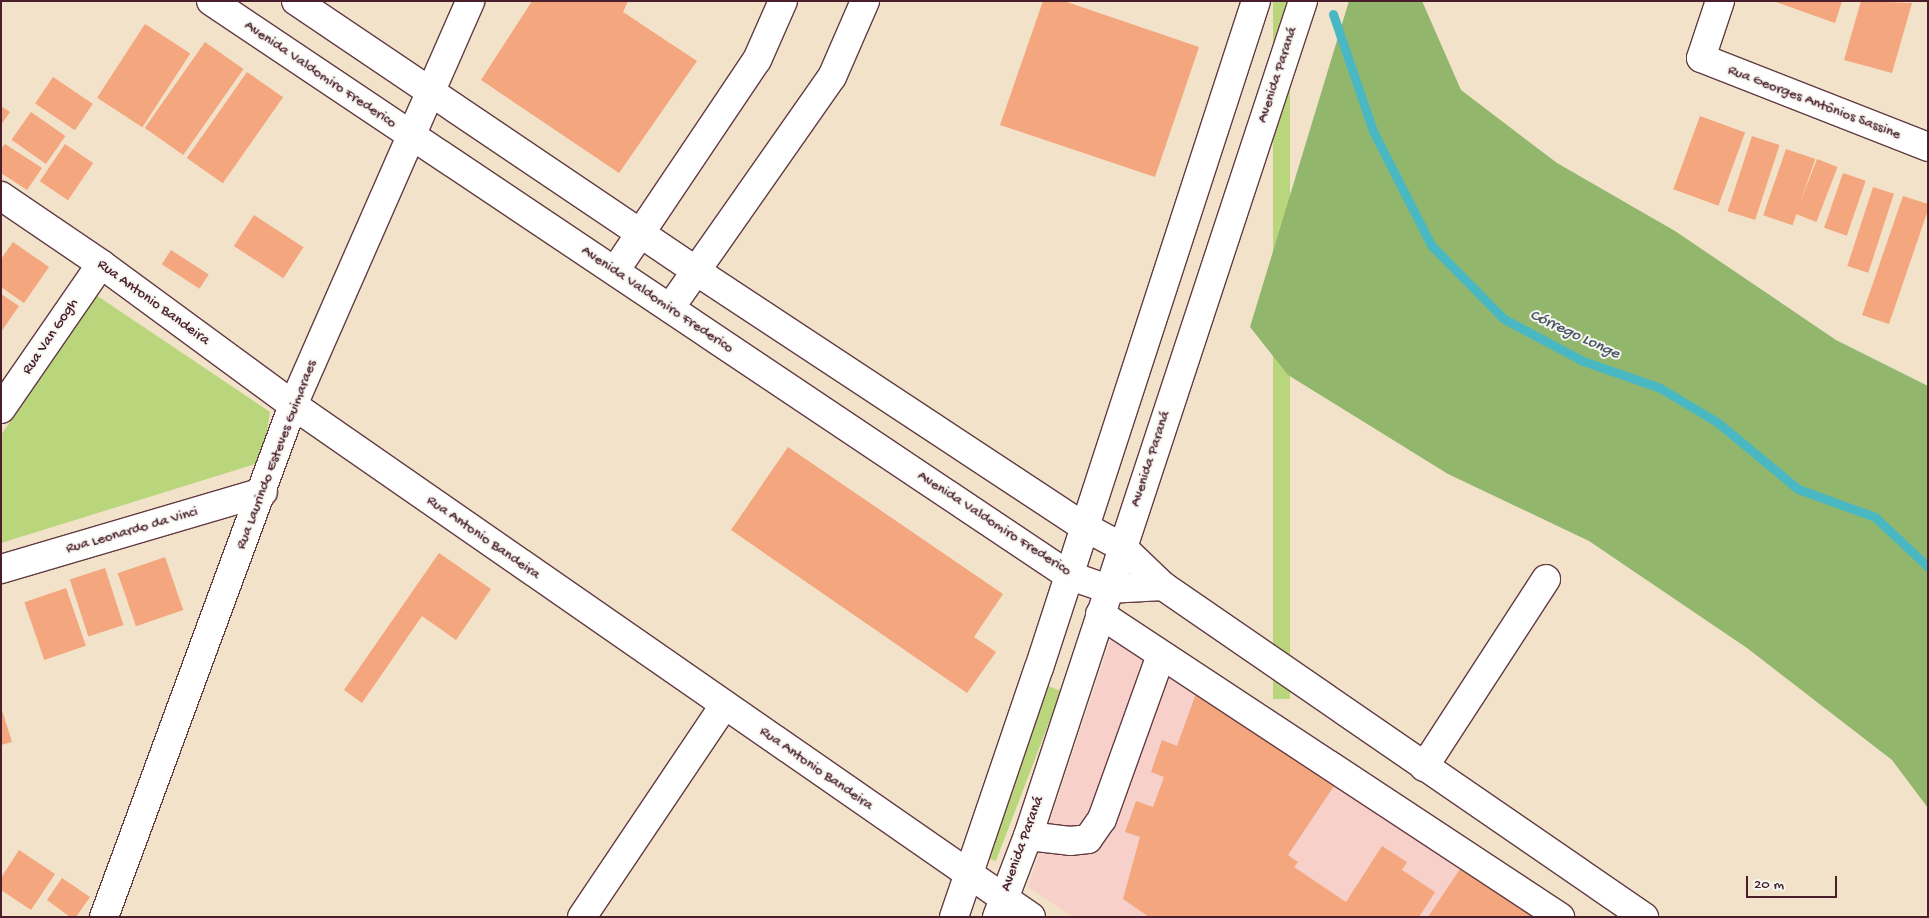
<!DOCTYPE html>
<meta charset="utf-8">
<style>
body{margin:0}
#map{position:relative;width:1929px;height:918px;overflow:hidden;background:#f2e2c9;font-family:"Gochi Hand",sans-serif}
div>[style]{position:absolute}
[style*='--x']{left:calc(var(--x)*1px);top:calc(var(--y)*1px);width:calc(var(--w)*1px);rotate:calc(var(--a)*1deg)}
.built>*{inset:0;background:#f7d0c9}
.green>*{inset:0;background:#b9d67c;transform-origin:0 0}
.forest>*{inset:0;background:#92b76c}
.stream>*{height:9px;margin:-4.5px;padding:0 4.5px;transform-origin:4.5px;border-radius:4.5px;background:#4ab8c3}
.building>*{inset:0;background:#f4a67e;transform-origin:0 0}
.roads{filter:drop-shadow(1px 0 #633c43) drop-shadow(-1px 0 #633c43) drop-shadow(0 1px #633c43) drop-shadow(0 -1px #633c43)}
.minor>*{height:28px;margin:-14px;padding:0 14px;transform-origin:14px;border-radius:14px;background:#fff}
.major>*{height:28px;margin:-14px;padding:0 14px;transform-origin:14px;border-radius:14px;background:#fff}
span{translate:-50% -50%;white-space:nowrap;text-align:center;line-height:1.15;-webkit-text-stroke:4px #f6f6f2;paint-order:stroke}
.street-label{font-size:15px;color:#4a1f2b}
.water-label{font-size:16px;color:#4a5560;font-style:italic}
.frame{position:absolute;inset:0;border:2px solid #4a1f2b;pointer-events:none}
.scale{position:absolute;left:1746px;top:876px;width:91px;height:22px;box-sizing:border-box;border:2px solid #4a1f2b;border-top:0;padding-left:6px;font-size:15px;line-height:18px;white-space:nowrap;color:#4a1f2b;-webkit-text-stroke:4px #f6f6f2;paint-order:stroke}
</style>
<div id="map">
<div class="built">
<div style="clip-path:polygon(1121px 609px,1578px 917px,1073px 917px,1028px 887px)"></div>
</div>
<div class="green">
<div style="left:1273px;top:1px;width:17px;height:698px"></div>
<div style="clip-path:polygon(96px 295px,270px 412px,262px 462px,1px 543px,1px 435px)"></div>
<div style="left:1048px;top:686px;width:14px;height:182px;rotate:21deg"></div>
</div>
<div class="forest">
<div style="clip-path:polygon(1349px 1px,1422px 1px,1461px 90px,1557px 163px,1675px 231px,1836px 340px,1928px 386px,1928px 808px,1892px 760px,1747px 648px,1589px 541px,1448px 474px,1288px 375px,1250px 327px)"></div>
</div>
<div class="stream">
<div style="--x:1333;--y:14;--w:124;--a:71.1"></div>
<div style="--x:1373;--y:131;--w:128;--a:63"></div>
<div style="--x:1431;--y:245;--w:104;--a:45.4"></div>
<div style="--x:1504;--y:319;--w:89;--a:28"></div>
<div style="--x:1583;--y:361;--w:82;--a:19.3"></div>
<div style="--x:1660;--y:388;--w:66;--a:30.8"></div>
<div style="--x:1717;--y:422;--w:105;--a:39.6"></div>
<div style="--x:1798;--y:489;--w:82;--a:20"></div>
<div style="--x:1875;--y:517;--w:73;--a:43.3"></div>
</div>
<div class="building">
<div style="clip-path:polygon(532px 1px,628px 1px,623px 12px,697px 61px,619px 173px,481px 80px)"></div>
<div style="clip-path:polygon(1043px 1px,1064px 1px,1199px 47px,1155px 177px,1000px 125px)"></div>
<div style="clip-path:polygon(1773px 1px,1842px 1px,1835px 23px)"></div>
<div style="clip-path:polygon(1861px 1px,1912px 3px,1892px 73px,1844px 60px)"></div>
<div style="left:145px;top:24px;width:54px;height:88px;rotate:33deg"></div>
<div style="left:205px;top:42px;width:47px;height:105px;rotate:35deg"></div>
<div style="left:247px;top:72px;width:44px;height:105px;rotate:35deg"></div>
<div style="left:53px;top:77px;width:48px;height:32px;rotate:34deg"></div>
<div style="clip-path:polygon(1px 106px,10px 112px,1px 125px)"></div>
<div style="left:31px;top:112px;width:42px;height:34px;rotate:35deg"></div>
<div style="left:1700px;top:116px;width:48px;height:78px;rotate:20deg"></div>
<div style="left:1752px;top:136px;width:29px;height:79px;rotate:18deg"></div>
<div style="clip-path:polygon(5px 144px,42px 168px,27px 190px,1px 173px,1px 149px)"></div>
<div style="left:65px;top:144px;width:34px;height:45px;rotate:34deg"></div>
<div style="left:1786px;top:149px;width:31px;height:70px;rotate:19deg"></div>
<div style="left:1817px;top:159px;width:22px;height:59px;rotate:21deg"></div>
<div style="left:1843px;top:173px;width:24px;height:58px;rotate:19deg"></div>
<div style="left:1873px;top:187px;width:22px;height:83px;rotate:18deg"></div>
<div style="clip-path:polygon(1903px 196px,1928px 204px,1928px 210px,1889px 324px,1862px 315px)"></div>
<div style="left:254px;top:215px;width:59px;height:37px;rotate:33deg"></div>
<div style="clip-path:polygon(13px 242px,49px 267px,24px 303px,1px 287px,1px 259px)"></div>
<div style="left:171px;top:250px;width:45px;height:17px;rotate:33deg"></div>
<div style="clip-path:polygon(1px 294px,19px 306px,1px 332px)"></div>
<div style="clip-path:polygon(788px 447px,1003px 594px,974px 637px,996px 652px,967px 693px,731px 530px)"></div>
<div style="clip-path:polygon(439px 553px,491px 589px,456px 640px,422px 616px,362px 703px,344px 690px)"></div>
<div style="left:165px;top:557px;width:56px;height:50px;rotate:71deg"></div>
<div style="left:105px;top:568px;width:60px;height:37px;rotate:72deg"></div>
<div style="left:66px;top:588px;width:61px;height:44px;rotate:71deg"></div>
<div style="clip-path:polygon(1198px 688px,1338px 780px,1288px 855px,1298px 862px,1294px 867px,1346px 902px,1382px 846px,1407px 862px,1402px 870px,1435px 892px,1419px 917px,1149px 917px,1123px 899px,1140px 837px,1125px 832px,1136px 801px,1153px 807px,1164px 777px,1151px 772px,1162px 740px,1177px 746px)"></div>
<div style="clip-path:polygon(1px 707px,12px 742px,1px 745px)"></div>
<div style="clip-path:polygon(19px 850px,55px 874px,31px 910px,1px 890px,1px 878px)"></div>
<div style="clip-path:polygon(1464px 863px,1543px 917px,1428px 917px)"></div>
<div style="clip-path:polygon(62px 878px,90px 897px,76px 917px,70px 917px,47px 900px)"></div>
</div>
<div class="roads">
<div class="minor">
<div style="--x:211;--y:1;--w:1031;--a:33.81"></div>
<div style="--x:1068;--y:575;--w:42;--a:19.3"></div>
<div style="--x:1108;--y:589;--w:55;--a:-3.1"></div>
<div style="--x:296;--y:1;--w:483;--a:34"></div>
<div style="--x:696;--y:271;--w:463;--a:33.4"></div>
<div style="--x:1083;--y:526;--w:44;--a:28.3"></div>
<div style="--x:1122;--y:547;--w:57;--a:43.6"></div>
<div style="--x:1163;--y:586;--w:584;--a:34.53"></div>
<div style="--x:1720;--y:1;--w:60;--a:108.4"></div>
<div style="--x:1701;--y:58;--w:244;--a:21.4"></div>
<div style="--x:1;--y:196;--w:121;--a:34.2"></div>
<div style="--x:101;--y:264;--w:238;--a:36.3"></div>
<div style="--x:293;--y:405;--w:898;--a:34.75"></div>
<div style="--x:615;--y:271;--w:254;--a:-56.1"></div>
<div style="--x:757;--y:60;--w:64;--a:-66.2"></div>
<div style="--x:670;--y:308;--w:282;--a:-55"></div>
<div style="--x:832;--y:77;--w:83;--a:-66.5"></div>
<div style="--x:1;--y:409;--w:176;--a:-55.4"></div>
<div style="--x:1;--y:569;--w:273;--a:-16.4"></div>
<div style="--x:1100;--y:614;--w:551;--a:33.37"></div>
<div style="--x:1424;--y:767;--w:224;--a:-57"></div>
<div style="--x:1028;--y:836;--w:42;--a:6.8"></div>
<div style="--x:1070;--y:841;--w:18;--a:-6"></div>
<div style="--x:1088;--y:839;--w:24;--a:-55"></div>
<div style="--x:1102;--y:819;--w:174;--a:-70.2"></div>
<div style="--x:104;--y:917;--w:546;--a:-69.74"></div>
<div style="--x:293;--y:405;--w:441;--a:-66.3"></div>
<div style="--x:582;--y:917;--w:254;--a:-56.1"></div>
</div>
<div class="major">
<div style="--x:954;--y:917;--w:263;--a:-71.2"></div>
<div style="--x:1039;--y:668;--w:701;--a:-71.98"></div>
<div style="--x:997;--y:917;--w:87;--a:-69.1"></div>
<div style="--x:1028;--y:836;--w:879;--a:-71.77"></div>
</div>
</div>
<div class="street-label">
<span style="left:320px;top:75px;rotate:34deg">Avenida Valdomiro Frederico</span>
<span style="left:1278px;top:75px;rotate:-72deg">Avenida Paraná</span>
<span style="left:1814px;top:103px;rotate:21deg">Rua Georges Antônios Sassine</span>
<span style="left:657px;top:300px;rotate:34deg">Avenida Valdomiro Frederico</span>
<span style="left:153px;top:303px;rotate:36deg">Rua Antonio Bandeira</span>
<span style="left:51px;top:337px;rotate:-56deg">Rua Van Gogh</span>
<span style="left:277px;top:455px;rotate:-69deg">Rua Laurindo Esteves Guimaraes</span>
<span style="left:1151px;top:459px;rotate:-72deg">Avenida Paraná</span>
<span style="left:994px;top:524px;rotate:33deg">Avenida Valdomiro Frederico</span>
<span style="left:132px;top:531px;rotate:-16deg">Rua Leonardo da Vinci</span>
<span style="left:483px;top:538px;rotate:35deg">Rua Antonio Bandeira</span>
<span style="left:816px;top:769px;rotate:35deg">Rua Antonio Bandeira</span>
<span style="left:1023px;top:844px;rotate:-70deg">Avenida Paraná</span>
</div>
<div class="water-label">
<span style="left:1574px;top:336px;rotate:25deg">Córrego Longe</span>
</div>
<div class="frame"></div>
<div class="scale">20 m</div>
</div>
